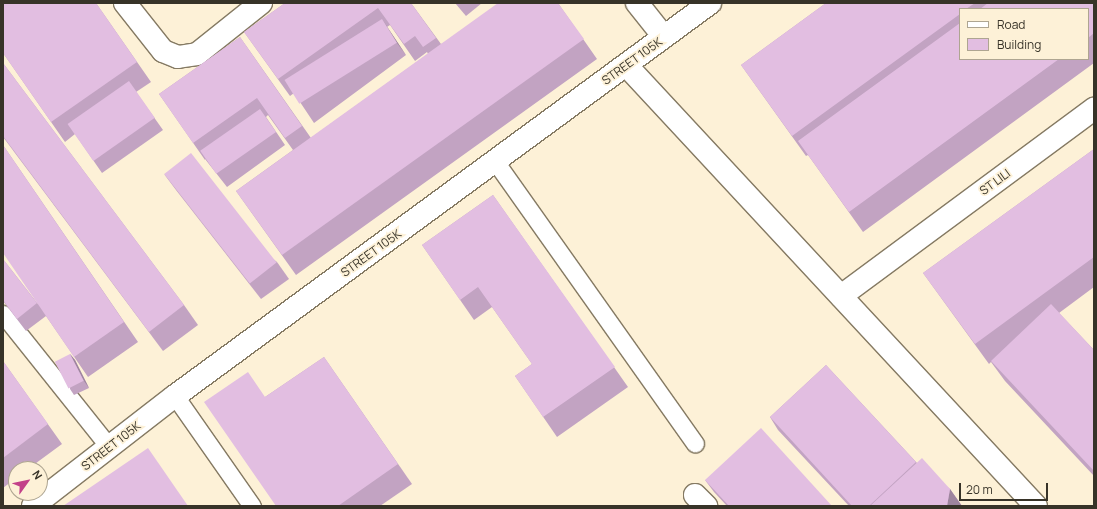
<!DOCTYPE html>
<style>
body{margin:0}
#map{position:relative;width:1097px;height:509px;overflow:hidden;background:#fdf1d7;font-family:Manrope,sans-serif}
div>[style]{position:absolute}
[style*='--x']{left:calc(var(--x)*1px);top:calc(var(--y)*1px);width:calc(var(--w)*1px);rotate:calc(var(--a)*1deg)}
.roads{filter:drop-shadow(1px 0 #857a63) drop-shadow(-1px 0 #857a63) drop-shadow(0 1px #857a63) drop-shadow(0 -1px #857a63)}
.service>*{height:17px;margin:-8.5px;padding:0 8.5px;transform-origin:8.5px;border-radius:8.5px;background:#fff}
.minor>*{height:22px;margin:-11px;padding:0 11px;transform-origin:11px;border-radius:11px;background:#fff}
.secondary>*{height:22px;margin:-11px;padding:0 11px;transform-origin:11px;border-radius:11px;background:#fff}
.wall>*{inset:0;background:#c2a3c2}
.shaded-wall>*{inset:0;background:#9e859e}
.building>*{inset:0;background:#e2bee1;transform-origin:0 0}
span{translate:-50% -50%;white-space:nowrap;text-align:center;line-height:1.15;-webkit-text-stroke:3.5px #fdf1d7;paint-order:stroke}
.street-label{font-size:12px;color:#373328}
.frame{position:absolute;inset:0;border:4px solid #373328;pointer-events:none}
.legend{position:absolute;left:959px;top:8px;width:130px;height:52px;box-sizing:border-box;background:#fdf1d7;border:1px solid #aea591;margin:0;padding:5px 7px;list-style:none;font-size:12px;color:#373328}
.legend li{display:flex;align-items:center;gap:8px;height:20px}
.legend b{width:20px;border:1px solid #aea591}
.north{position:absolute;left:8px;top:461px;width:40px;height:40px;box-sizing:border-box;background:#fdf1d7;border:1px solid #aea591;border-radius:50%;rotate:57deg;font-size:11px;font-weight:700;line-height:16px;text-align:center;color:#373328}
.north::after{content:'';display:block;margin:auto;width:14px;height:18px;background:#c34189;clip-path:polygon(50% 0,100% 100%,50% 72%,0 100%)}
.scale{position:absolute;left:959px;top:483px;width:89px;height:18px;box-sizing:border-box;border:2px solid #373328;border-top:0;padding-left:5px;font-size:12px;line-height:14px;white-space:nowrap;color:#373328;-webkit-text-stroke:3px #fdf1d7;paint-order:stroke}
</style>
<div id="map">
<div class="roads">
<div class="service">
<div style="--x:495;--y:161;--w:346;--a:54.7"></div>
<div style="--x:3;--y:314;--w:170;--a:51.4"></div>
<div style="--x:175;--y:396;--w:134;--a:55"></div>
</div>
<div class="minor">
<div style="--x:125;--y:3;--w:61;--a:51.6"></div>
<div style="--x:163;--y:51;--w:16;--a:22"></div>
<div style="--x:178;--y:57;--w:19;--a:-9"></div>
<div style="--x:197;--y:54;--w:82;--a:-38.6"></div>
<div style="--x:637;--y:3;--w:43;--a:51.5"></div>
<div style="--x:626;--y:65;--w:602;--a:47.09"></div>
<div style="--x:841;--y:296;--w:315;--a:-36.5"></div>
<div style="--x:695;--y:495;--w:16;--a:45"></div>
</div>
<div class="secondary">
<div style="--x:33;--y:506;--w:180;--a:-37.8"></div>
<div style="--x:175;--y:396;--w:664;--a:-36.3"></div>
</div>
</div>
<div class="wall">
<div style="clip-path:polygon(96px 3px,151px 82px,136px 92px,163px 130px,102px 173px,75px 134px,65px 142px,3px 53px)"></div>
<div style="clip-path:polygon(285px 3px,411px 3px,441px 44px,558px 3px,597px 59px,296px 275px,236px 191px,293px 150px,268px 115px,266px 117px,285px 145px,227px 187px,205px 159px,205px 160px,159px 94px,240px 37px,311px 138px,428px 54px,427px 52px,415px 61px,390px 25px,387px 27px,406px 55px,314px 123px,294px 93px,290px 96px,244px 32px)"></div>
<div style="clip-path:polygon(455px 3px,482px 3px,466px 16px)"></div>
<div style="clip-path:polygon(evenodd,826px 3px,1094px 3px,1094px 63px,863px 232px,808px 155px,806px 156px,741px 65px,826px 3px,960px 9px,1088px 9px,1088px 59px,960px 59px,960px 9px)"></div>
<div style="clip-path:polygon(3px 63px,184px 305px,198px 325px,163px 351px,3px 137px)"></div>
<div style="clip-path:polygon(3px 145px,138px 342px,88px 377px,46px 316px,26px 331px,3px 301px,3px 259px,38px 304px)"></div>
<div style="clip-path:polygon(1094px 149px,1094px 287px,1059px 313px,1094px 350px,1094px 476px,1005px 381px,991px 362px,989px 364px,923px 273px)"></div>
<div style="clip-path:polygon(164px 174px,277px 262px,289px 279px,261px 299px,176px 190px)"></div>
<div style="clip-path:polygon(493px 195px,628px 387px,557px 437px,515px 376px,532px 364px,492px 307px,474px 320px,422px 245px)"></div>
<div style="clip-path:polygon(70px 354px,75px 360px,89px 388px,74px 395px,70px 389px)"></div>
<div style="clip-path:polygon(324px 357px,412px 484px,380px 506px,276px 506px,265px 397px)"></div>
<div style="clip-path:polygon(3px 361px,62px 444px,28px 469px,16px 469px,16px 478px,3px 488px)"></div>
<div style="clip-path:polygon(826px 365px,917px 463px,950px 489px,962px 506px,849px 506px,778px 430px,770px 417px)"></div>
<div style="clip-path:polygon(705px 480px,832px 506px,727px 506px,714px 492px)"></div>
</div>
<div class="shaded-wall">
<div style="clip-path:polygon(382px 19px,406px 55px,397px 43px)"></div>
<div style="clip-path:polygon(70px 354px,75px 360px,89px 388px,84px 381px)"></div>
<div style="clip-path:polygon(950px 489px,962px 506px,947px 506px)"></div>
</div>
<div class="building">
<div style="clip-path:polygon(3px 3px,96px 3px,137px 62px,51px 122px,3px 53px)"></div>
<div style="clip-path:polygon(285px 3px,411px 3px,436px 38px,423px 47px,415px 36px,404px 44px,378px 8px,278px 79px,244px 32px)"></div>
<div style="clip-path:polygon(498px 3px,558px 3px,584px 39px,282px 255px,236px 191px)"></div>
<div style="clip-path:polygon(826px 3px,975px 3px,966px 9px,960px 9px,960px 14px,792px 136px,741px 65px)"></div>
<div style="clip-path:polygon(988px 3px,1094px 3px,1094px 33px,1088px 38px,1088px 9px,980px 9px)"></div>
<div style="left:382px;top:19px;width:28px;height:115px;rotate:58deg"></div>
<div style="clip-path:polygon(960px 23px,960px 59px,1059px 59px,849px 212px,798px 141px)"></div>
<div style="clip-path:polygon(240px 37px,302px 126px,285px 138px,257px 98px,193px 143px,159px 94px)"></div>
<div style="clip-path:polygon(3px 63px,184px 305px,149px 332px,3px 136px)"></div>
<div style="left:129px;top:81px;width:45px;height:75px;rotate:55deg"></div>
<div style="left:260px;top:109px;width:28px;height:73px;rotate:55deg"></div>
<div style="clip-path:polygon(3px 145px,124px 322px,74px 357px,3px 253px)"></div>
<div style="clip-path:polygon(1094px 149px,1094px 257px,975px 344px,923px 273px)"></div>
<div style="left:191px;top:153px;width:139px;height:34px;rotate:52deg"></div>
<div style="clip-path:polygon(493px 195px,615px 367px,543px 417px,515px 376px,532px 364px,478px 287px,460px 300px,422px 245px)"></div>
<div style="clip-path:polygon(3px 259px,37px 303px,17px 319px,3px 300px)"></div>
<div style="clip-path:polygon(1051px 304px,1094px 350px,1094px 471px,991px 361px)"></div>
<div style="left:70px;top:354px;width:30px;height:17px;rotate:63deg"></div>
<div style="clip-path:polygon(324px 357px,398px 464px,338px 506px,276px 506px,204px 402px,248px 372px,265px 397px)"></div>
<div style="clip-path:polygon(3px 361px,48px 424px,3px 458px)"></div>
<div style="clip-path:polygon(826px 365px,916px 462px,869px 506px,852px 506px,770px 417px)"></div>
<div style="clip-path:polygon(761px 428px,832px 506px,729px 506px,705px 480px)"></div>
<div style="clip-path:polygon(148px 448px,188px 506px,63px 506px)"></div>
<div style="clip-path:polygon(922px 458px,950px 489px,947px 506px,870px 506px)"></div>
</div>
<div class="street-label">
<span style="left:632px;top:61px;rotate:-36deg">STREET 105K</span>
<span style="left:995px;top:182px;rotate:-36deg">ST LILI</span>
<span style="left:371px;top:253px;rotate:-36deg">STREET 105K</span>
<span style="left:111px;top:446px;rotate:-38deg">STREET 105K</span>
</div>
<div class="frame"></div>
<ul class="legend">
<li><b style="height:5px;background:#fff"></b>Road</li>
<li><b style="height:11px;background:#e2bee1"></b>Building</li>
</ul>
<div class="north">N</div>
<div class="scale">20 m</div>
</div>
